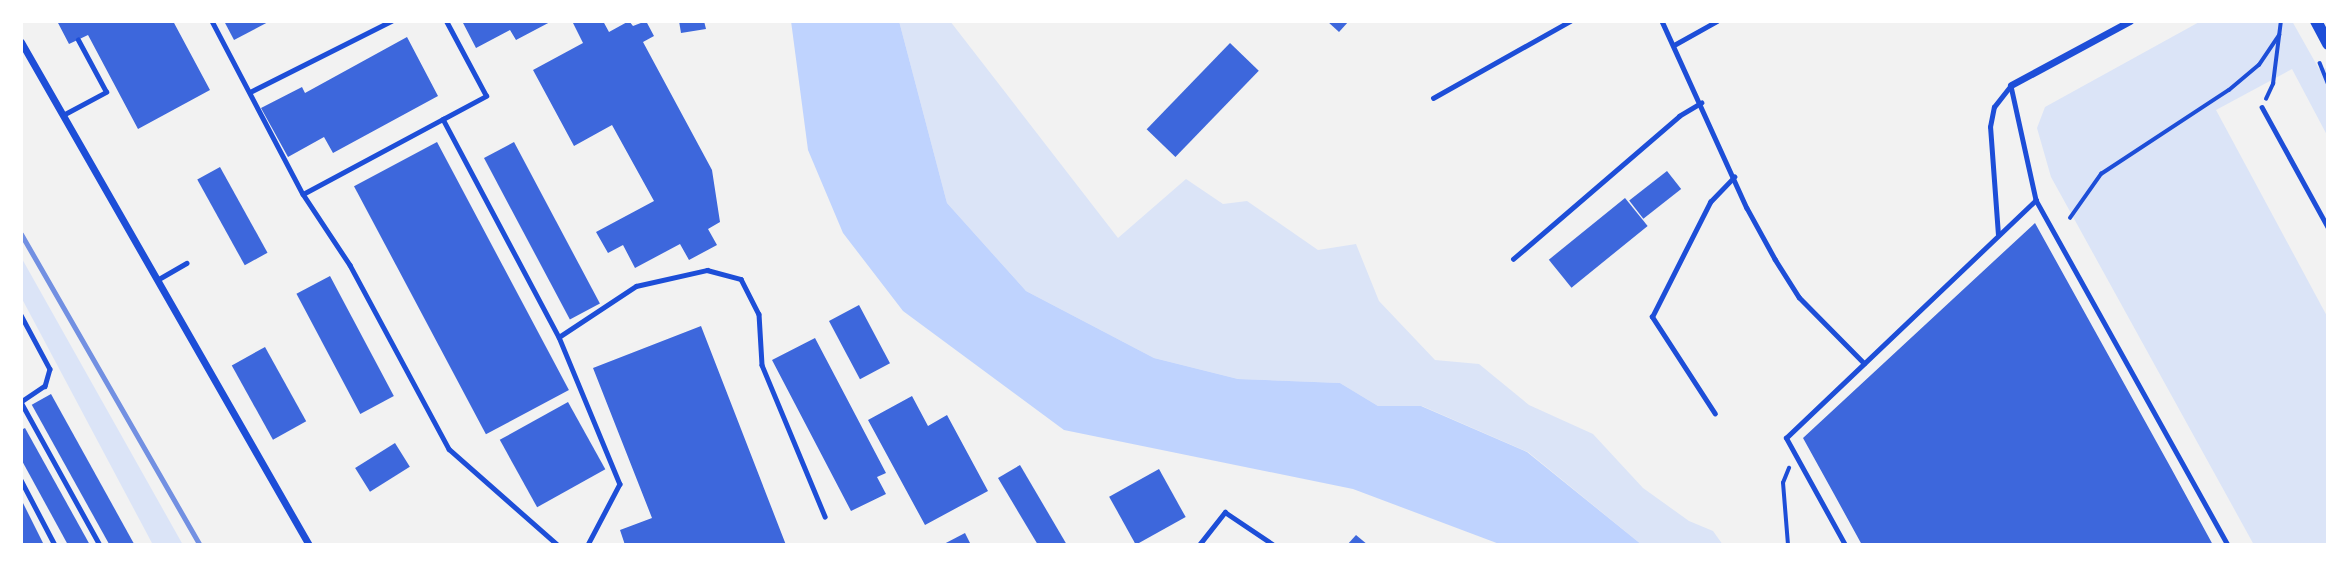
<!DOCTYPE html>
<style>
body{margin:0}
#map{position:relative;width:2349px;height:566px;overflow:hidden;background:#f2f2f2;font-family:Bitter,serif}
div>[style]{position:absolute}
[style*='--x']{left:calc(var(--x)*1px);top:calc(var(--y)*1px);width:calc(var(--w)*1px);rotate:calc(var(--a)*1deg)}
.green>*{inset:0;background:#dbe4f7}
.water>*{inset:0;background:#bfd3fe}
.building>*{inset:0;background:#3d67dc;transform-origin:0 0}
.path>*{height:3.5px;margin:-1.75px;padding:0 1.75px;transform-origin:1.75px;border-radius:1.75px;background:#1d4ed8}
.service>*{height:4.5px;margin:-2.25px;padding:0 2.25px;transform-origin:2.25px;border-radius:2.25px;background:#1d4ed8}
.minor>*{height:7px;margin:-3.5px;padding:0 3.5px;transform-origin:3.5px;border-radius:3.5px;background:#1d4ed8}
.secondary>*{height:12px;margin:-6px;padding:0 6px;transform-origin:6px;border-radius:6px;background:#1d4ed8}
.rail>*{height:5px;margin:-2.5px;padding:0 2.5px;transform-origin:2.5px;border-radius:2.5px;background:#7290e2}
span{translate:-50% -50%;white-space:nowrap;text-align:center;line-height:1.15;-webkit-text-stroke:5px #fff;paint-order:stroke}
.frame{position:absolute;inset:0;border:23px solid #fff;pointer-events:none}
</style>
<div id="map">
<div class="green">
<div style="clip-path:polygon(899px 21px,950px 21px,1118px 238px,1186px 179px,1223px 204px,1247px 201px,1318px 250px,1356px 244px,1379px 301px,1435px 360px,1479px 364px,1529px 405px,1593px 434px,1643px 488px,1689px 521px,1713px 531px,1723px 545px,1642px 545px,1528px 452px,1422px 406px,1378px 406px,1340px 383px,1238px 379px,1154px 358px,1026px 291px,947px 203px)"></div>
<div style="clip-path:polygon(2201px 21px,2292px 21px,2319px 69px,2328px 68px,2328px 137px,2292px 69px,2216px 110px,2328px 318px,2328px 545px,2254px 545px,2051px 177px,2037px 128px,2045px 107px)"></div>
<div style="clip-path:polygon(21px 257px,183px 545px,153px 545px,21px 297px)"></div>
</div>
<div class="water">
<div style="clip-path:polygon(791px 21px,899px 21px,947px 203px,1026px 291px,1154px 358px,1238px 379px,1340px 383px,1378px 406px,1421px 406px,1527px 452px,1642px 545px,1502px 545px,1353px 489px,1064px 430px,903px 311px,843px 233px,808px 150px)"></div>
</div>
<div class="building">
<div style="clip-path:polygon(57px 21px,173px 21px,210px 90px,138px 129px,88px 35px,69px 44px)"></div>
<div style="clip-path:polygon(224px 21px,270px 21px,234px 40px)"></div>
<div style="clip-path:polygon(462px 21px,552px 21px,516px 40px,510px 30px,476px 48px)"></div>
<div style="clip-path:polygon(572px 21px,603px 21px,609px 32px,629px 21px,633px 26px,646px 21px,654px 36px,643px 42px,712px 170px,720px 222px,708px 229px,717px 245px,689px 260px,680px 244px,635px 268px,623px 245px,608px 253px,596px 232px,654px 201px,612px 125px,574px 146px,533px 70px,583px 43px)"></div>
<div style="clip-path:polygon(679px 21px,704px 21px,706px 29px,681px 33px)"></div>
<div style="clip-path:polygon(1327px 21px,1349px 21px,1339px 32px)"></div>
<div style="clip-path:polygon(407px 37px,438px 96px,333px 153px,324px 137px,288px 157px,261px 108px,302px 87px,305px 93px)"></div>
<div style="left:1230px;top:43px;width:40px;height:120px;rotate:44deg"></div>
<div style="left:437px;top:142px;width:281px;height:94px;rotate:62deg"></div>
<div style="left:514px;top:142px;width:183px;height:34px;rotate:62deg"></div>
<div style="left:220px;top:167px;width:98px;height:26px;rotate:61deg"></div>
<div style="left:1667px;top:171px;width:23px;height:48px;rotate:52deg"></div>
<div style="left:1625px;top:198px;width:36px;height:98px;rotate:51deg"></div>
<div style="clip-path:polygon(2035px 223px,2171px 468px,2213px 545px,1862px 545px,1834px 494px,1803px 438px)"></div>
<div style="left:330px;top:276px;width:136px;height:38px;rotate:62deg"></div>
<div style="left:859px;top:305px;width:66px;height:34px;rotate:62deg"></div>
<div style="clip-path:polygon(701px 326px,786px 545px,625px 545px,620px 530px,652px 518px,593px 368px)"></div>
<div style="clip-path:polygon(815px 338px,886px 473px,877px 477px,886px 494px,851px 511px,772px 360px)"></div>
<div style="left:265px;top:347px;width:85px;height:38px;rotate:61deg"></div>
<div style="left:51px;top:394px;width:172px;height:22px;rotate:61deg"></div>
<div style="clip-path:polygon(912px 396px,928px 426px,947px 415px,988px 491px,925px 525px,868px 420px)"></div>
<div style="left:568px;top:402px;width:77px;height:78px;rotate:61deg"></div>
<div style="clip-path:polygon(25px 428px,90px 545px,68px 545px,21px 459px,21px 430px)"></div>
<div style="left:395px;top:443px;width:28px;height:47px;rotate:58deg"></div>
<div style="clip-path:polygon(1020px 465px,1067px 545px,1038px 545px,998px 478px)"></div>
<div style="left:1159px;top:469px;width:55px;height:57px;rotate:61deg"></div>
<div style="clip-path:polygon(21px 499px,44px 545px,21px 545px)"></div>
<div style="clip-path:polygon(965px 533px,971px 545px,942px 545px)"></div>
<div style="clip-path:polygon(1356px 535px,1368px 545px,1347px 545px)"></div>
</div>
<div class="path">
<div style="--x:2320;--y:63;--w:22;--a:68"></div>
<div style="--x:2266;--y:99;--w:17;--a:-65"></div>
<div style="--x:2273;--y:84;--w:64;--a:-82.8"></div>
<div style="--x:2070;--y:218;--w:54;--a:-54.8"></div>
<div style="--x:2101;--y:174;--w:153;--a:-33.3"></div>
<div style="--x:2229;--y:90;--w:39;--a:-40"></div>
<div style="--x:2259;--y:65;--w:36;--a:-56"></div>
<div style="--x:1788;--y:545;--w:62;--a:-94.6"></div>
<div style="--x:1783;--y:483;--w:16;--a:-68"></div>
</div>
<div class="service">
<div style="--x:212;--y:21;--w:195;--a:62.3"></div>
<div style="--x:303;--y:194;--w:85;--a:56.5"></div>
<div style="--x:350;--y:265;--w:209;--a:61.7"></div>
<div style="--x:449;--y:449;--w:145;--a:41.4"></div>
<div style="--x:1662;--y:21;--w:205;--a:65.6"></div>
<div style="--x:1747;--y:208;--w:58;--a:61.2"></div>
<div style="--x:1775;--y:259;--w:45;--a:57.7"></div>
<div style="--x:1799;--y:297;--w:93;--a:45.4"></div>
<div style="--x:1674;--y:45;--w:49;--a:-29.2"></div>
<div style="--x:2011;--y:86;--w:117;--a:77.6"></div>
<div style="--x:2036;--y:200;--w:395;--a:60.9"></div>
<div style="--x:250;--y:92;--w:158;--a:-26.7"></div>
<div style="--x:1433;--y:98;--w:157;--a:-29.3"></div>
<div style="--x:2262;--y:107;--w:137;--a:61.2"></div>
<div style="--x:63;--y:115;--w:49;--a:-28.1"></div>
<div style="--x:106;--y:92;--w:59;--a:-118.3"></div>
<div style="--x:443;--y:119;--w:49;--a:-28.1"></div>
<div style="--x:486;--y:96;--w:85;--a:-118.1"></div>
<div style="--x:303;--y:194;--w:159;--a:-28.2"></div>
<div style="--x:443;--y:119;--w:247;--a:62"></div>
<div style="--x:559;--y:337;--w:159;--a:67.5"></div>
<div style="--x:620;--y:484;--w:69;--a:117.7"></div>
<div style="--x:1998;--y:235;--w:108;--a:-94.2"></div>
<div style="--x:1990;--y:127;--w:20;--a:-79"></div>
<div style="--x:1994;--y:107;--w:28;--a:-52"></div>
<div style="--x:1513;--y:259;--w:219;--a:-40.7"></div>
<div style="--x:1679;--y:116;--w:26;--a:-31"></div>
<div style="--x:157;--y:280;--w:34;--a:-30"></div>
<div style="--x:21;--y:315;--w:61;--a:61.8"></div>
<div style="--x:50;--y:369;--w:18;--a:106"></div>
<div style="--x:45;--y:386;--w:29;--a:146"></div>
<div style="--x:559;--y:337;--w:92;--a:-33.5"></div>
<div style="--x:636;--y:286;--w:73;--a:-12.7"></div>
<div style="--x:707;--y:270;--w:35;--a:15"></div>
<div style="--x:741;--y:279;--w:39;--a:63"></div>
<div style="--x:759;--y:314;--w:51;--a:86.6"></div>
<div style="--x:762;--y:365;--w:164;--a:67.4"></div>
<div style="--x:21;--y:402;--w:163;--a:61.1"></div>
<div style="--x:1715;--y:414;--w:116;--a:-123"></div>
<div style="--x:1652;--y:317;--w:129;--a:-63.2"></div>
<div style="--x:1710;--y:202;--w:35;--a:-46"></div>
<div style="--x:21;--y:480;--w:73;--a:62.4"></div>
<div style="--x:1199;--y:545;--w:42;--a:-51.8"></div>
<div style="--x:1225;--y:512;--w:59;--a:34"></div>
<div style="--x:1845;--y:545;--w:122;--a:-118.9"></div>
<div style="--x:1786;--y:438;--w:345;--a:-43.6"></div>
</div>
<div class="minor">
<div style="--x:21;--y:42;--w:580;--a:60.21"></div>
<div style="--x:2011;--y:85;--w:135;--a:-28.3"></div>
</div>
<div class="secondary">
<div style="--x:2316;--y:21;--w:26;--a:62"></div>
</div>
<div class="rail">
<div style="--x:21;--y:234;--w:359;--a:60.1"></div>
</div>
<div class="frame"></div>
</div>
